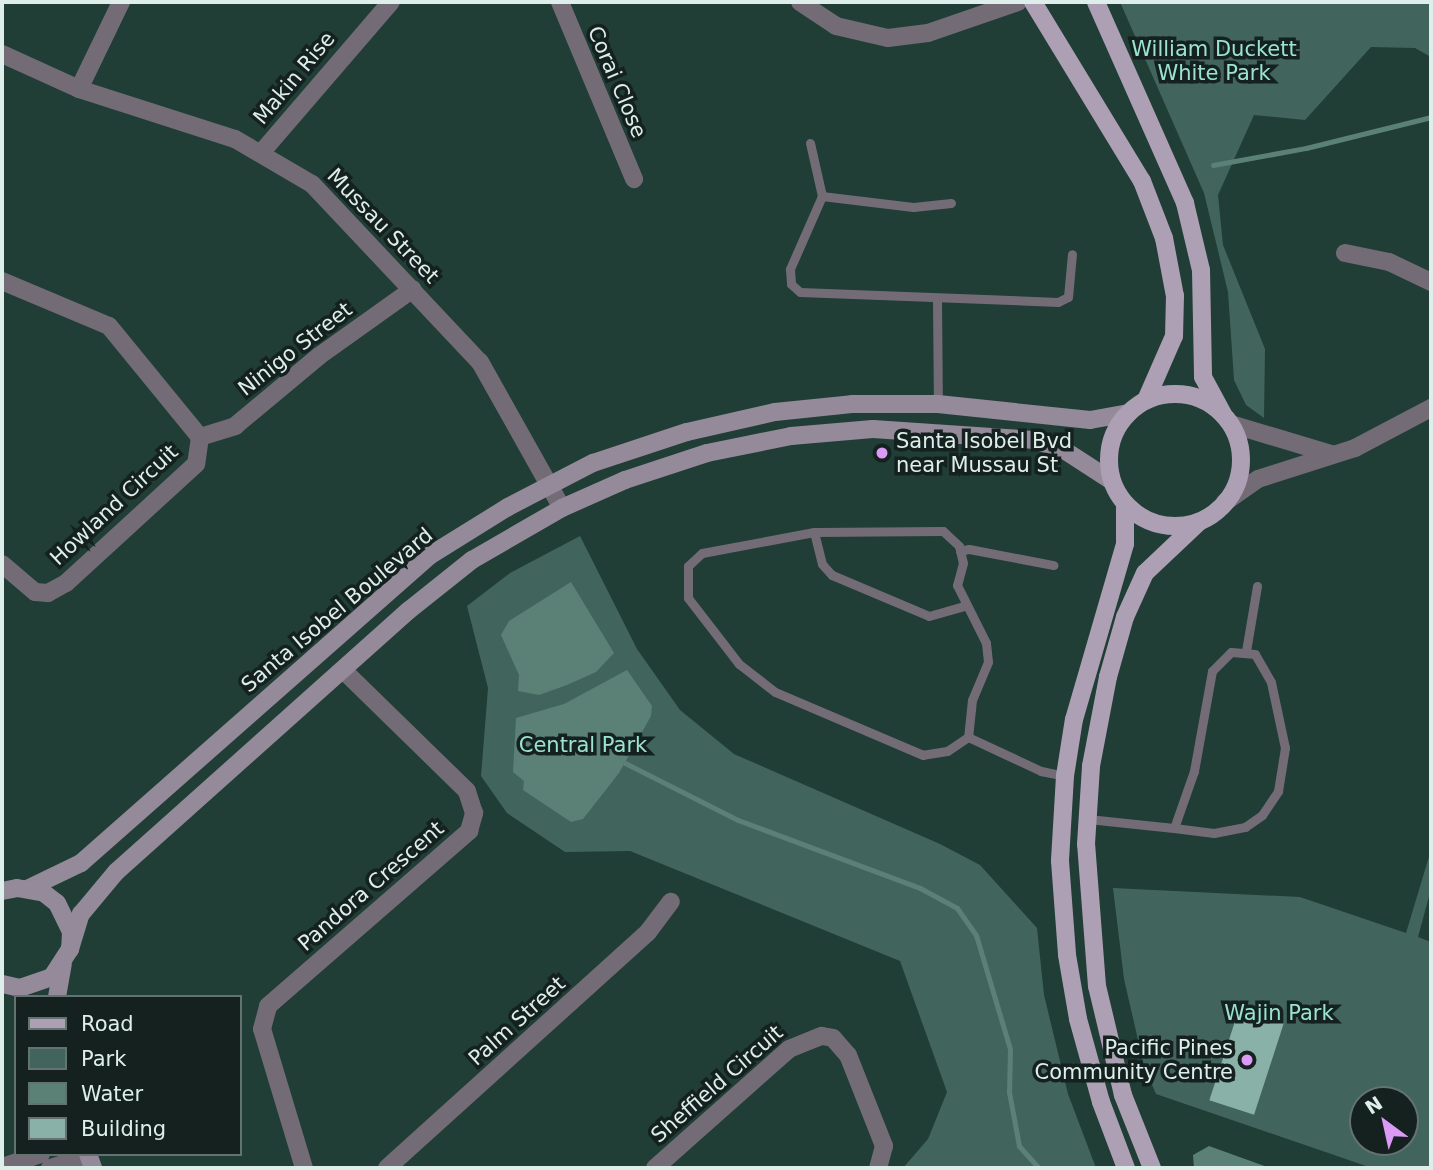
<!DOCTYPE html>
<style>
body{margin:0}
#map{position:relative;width:1433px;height:1170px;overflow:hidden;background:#203d36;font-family:"DejaVu Sans",sans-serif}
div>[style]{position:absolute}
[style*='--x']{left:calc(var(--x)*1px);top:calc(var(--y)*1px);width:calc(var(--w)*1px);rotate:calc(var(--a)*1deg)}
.green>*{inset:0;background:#41655c}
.water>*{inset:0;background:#5b8177}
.stream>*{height:5px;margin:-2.5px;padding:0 2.5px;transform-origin:2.5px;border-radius:2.5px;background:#5b8177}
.building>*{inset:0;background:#8ab1a7;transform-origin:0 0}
.lane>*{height:9px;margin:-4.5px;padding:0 4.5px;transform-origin:4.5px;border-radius:4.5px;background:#736c76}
.street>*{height:18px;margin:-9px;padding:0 9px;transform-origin:9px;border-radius:9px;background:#736c76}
.secondary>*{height:18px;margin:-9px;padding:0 9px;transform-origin:9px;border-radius:9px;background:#948a99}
.primary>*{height:18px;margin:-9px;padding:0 9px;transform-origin:9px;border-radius:9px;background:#ada0b4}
.primary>.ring{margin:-9px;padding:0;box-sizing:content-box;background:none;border:18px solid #ada0b4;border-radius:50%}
.dots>*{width:19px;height:19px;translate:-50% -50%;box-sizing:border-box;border:4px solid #14211e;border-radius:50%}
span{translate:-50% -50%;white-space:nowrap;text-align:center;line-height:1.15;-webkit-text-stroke:7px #14211e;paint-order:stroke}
.park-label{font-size:21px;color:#9be2d0}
.street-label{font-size:21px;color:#deeeea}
.poi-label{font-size:21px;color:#deeeea}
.left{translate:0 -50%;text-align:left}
.right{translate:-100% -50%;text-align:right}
.frame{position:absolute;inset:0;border:4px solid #deeeea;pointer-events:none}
.legend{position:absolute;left:14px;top:995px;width:228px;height:161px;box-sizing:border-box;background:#14211e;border:2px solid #657370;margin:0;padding:9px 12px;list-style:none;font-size:21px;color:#deeeea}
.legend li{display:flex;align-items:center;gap:14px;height:35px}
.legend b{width:35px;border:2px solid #657370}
.north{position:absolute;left:1349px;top:1086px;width:70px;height:70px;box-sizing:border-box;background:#14211e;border:2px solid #657370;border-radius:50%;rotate:327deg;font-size:19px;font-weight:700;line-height:28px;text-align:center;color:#deeeea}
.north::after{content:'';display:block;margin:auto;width:24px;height:32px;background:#da9af6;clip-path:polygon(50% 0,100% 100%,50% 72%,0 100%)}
</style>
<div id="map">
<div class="green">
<div style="clip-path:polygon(1120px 2px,1431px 2px,1431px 57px,1415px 48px,1371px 47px,1305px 120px,1254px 115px,1218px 195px,1223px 245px,1265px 349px,1264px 418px,1246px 405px,1234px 380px,1228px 292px,1204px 193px)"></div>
<div style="clip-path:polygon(580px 536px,637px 649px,680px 710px,734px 754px,940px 844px,980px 865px,1037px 928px,1044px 995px,1068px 1094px,1096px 1168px,903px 1168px,928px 1139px,947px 1092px,900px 961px,630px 851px,565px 852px,507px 813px,481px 776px,488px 688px,467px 606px,510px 573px)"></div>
<div style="clip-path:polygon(evenodd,1431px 850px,1431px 889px,1418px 937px,1431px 942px,1431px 1168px,1372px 1168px,1156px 1094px,1144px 1066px,1124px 979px,1113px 888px,1300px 897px,1406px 933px,1431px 850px,1363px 1100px,1405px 1100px,1405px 1142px,1363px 1142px,1363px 1100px)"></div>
</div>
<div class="water">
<div style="clip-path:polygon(571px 582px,614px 653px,596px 672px,567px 685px,539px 695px,518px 691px,519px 675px,501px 635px,509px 621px)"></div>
<div style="clip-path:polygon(627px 670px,652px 706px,651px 716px,619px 773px,583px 819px,571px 822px,523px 790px,524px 781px,513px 772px,516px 718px,564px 704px)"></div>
<div style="clip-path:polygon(1209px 1146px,1270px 1168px,1194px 1168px,1193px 1155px)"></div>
</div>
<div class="stream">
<div style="--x:1213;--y:165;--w:95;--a:-10.4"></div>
<div style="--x:1306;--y:148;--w:129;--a:-13.9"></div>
<div style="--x:625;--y:763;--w:127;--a:26.8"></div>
<div style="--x:738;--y:820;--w:194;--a:20.5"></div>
<div style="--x:920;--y:888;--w:42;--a:28.4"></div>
<div style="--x:957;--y:908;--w:33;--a:55"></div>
<div style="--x:976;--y:935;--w:119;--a:73.4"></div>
<div style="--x:1010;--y:1049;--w:43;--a:91.3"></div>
<div style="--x:1009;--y:1092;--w:55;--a:79.5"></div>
<div style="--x:1019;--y:1146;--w:30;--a:48"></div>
</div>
<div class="building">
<div style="left:1239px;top:1009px;width:47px;height:96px;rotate:18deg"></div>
</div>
<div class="lane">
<div style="--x:810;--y:143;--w:54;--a:77.2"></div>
<div style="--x:951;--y:203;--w:38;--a:174"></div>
<div style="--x:913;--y:207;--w:92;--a:-173.1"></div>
<div style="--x:822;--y:196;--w:80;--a:113.7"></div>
<div style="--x:790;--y:269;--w:15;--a:86"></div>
<div style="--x:791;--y:284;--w:12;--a:42"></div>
<div style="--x:800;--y:292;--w:258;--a:2.2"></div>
<div style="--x:1058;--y:302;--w:11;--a:-27"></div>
<div style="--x:1068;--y:297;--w:43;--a:-84.7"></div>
<div style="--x:937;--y:299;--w:105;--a:89.5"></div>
<div style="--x:814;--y:532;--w:33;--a:76"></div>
<div style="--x:822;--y:564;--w:15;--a:48"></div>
<div style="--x:832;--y:575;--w:105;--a:22.9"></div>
<div style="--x:929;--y:616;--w:37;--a:-16"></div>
<div style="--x:960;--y:551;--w:9;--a:-13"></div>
<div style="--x:969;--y:549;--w:86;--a:10.8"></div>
<div style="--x:1246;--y:651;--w:66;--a:-80.4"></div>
<div style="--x:968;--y:737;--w:25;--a:146"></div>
<div style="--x:947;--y:751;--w:24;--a:171"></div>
<div style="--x:923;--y:755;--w:161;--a:-156.9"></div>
<div style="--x:775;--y:692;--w:46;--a:-142.1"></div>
<div style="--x:739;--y:664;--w:83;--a:-127.7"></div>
<div style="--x:688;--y:598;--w:32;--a:-90"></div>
<div style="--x:688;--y:566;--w:19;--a:-43"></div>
<div style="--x:702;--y:553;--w:114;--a:-10.6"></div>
<div style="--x:814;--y:532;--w:129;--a:-0.4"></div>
<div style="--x:943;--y:531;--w:22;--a:43"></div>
<div style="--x:959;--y:546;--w:17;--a:77"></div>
<div style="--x:963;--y:563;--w:23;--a:105"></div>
<div style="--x:957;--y:585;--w:65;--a:63.4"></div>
<div style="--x:986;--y:643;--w:19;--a:84"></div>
<div style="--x:988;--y:662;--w:41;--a:112.8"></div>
<div style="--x:972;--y:700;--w:37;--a:96"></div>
<div style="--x:968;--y:737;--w:81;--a:25"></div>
<div style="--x:1041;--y:771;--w:25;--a:12"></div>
<div style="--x:1088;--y:819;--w:86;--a:6"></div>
<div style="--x:1174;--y:828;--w:40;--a:7.1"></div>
<div style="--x:1214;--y:833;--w:32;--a:-11"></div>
<div style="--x:1245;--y:827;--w:21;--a:-35"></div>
<div style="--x:1262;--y:815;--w:29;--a:-56"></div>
<div style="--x:1278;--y:791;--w:44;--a:-80.8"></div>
<div style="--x:1285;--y:748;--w:67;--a:-102"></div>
<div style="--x:1271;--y:682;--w:32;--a:-120"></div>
<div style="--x:1255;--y:654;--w:24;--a:-175"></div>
<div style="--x:1231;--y:652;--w:27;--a:135"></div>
<div style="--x:1212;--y:671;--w:102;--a:100.2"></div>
<div style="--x:1194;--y:771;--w:60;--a:109.3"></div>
</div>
<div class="street">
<div style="--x:560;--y:2;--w:192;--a:67.3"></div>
<div style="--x:800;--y:2;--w:43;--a:33.7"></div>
<div style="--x:836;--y:26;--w:53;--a:13"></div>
<div style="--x:888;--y:38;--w:40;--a:-7.1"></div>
<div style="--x:928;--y:33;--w:95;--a:-19"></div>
<div style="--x:2;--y:54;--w:85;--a:24.4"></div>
<div style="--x:79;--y:89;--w:164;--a:17.8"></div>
<div style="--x:235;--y:139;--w:89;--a:30.3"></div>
<div style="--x:312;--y:184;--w:245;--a:46.7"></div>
<div style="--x:480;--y:362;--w:167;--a:60.7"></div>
<div style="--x:79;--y:89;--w:97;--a:-64.2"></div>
<div style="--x:261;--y:153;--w:199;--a:-49.3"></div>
<div style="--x:1345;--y:253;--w:45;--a:11.6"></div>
<div style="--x:1389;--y:262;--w:47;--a:25.5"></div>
<div style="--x:2;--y:281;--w:116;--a:22.8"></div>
<div style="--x:109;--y:326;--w:144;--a:50.7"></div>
<div style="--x:200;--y:437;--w:27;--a:98"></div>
<div style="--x:196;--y:464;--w:176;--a:137.5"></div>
<div style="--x:66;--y:583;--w:21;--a:151"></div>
<div style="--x:48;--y:593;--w:13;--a:-176"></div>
<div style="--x:35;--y:592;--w:43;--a:-139.7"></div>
<div style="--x:1231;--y:424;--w:104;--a:16.7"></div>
<div style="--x:200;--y:437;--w:37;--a:-17"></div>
<div style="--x:235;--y:426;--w:109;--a:-39.8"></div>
<div style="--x:319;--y:356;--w:115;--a:-35.5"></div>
<div style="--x:1225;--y:502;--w:40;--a:-34.9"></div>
<div style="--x:1258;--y:479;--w:102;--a:-17.7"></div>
<div style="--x:1355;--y:448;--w:86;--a:-27.8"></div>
<div style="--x:2;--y:1167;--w:41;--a:-18.4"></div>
<div style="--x:50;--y:1168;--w:41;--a:-17.1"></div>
<div style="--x:304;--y:1168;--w:145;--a:-106.8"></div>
<div style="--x:262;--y:1029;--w:24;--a:-75"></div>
<div style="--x:268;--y:1006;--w:267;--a:-41"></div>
<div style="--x:469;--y:831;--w:19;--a:-74"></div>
<div style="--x:474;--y:813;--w:23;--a:-108"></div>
<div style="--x:467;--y:791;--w:173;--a:-135.7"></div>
<div style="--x:387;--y:1168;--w:352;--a:-42.1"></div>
<div style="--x:648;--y:932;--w:38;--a:-53"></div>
<div style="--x:655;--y:1168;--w:179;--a:-41.6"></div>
<div style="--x:789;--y:1049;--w:35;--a:-22"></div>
<div style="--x:822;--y:1036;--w:11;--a:10"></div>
<div style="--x:833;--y:1038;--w:23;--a:49"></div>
<div style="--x:848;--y:1055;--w:98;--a:68.4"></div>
<div style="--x:884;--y:1146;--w:23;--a:105"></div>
</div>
<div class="secondary">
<div style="--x:29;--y:888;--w:58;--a:-25.7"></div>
<div style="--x:81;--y:863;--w:464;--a:-41.4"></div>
<div style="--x:429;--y:556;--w:93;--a:-31.8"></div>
<div style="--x:508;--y:507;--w:96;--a:-27.4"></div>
<div style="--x:593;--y:463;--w:99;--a:-18.3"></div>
<div style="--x:687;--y:432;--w:90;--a:-12.8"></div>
<div style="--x:775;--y:412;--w:77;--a:-5.9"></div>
<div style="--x:852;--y:404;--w:86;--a:0"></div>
<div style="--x:938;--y:404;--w:153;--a:6"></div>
<div style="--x:1090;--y:420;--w:39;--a:-10"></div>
<div style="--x:2;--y:891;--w:15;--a:-11"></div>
<div style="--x:17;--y:888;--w:27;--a:10"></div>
<div style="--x:44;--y:893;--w:16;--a:38"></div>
<div style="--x:57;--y:903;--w:32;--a:64"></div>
<div style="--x:71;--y:932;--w:17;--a:93"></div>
<div style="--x:70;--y:949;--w:33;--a:123"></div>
<div style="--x:52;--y:977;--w:34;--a:161"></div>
<div style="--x:20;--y:988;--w:18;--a:-167"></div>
<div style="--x:70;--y:949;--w:37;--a:-73"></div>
<div style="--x:81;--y:914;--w:55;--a:-50.2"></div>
<div style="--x:116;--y:872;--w:392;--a:-41.8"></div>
<div style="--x:408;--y:611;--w:82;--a:-38.6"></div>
<div style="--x:472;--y:560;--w:104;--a:-30"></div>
<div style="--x:562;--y:508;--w:69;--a:-24"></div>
<div style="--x:625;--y:480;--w:86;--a:-18.2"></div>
<div style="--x:707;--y:453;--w:86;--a:-11.4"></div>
<div style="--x:791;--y:436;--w:82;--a:-4.9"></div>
<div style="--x:873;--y:429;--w:160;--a:3.9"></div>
<div style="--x:1033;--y:440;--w:33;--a:18"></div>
<div style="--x:1064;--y:450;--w:57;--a:32.9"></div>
<div style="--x:57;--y:997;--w:34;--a:-80"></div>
<div style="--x:88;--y:1154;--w:15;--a:70"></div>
</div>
<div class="primary">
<div style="--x:1033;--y:2;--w:210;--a:58.7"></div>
<div style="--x:1142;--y:181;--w:61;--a:68.9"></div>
<div style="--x:1164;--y:238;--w:59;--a:79.3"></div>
<div style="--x:1175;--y:296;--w:40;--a:91.4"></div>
<div style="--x:1174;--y:336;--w:70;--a:113.6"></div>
<div style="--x:1096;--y:2;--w:220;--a:66.1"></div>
<div style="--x:1185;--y:203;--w:69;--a:76.6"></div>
<div style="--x:1201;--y:270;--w:107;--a:88.9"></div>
<div style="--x:1203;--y:377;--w:42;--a:61.6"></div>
<div class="ring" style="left:1109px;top:394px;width:114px;height:114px"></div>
<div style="--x:1125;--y:504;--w:40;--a:90"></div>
<div style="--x:1125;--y:544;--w:182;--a:106.2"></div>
<div style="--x:1074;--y:719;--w:58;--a:99"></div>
<div style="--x:1065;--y:776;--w:85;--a:93.4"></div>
<div style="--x:1060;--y:861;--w:94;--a:85.7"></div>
<div style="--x:1067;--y:955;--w:65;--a:80.2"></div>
<div style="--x:1078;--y:1019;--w:86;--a:74.5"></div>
<div style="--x:1101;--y:1102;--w:71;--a:69.3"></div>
<div style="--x:1152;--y:1168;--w:79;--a:-111.7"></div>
<div style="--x:1123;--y:1095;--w:112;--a:-103.4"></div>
<div style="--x:1097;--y:986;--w:142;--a:-94.4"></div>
<div style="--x:1086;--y:844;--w:78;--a:-86.3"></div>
<div style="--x:1091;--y:766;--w:91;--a:-79.2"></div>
<div style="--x:1108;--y:677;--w:62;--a:-74.2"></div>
<div style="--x:1125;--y:617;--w:48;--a:-65.6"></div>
<div style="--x:1145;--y:573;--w:74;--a:-43.4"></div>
</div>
<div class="dots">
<div style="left:882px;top:453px;background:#da9af6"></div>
<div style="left:1247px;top:1060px;background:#da9af6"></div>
</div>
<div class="park-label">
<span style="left:1214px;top:61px">William Duckett<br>White Park</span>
<span style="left:583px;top:745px">Central Park</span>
<span style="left:1279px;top:1013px">Wajin Park</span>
</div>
<div class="street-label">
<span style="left:294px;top:78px;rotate:-50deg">Makin Rise</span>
<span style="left:617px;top:82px;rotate:67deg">Corai Close</span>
<span style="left:383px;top:226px;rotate:46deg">Mussau Street</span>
<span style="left:295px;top:349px;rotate:-38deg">Ninigo Street</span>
<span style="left:114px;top:505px;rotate:-43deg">Howland Circuit</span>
<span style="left:337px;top:610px;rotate:-40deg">Santa Isobel Boulevard</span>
<span style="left:371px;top:886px;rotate:-41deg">Pandora Crescent</span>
<span style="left:517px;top:1021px;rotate:-42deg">Palm Street</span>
<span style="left:717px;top:1084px;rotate:-41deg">Sheffield Circuit</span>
</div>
<div class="poi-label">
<span class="left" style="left:896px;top:453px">Santa Isobel Bvd<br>near Mussau St</span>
<span class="right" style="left:1233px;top:1060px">Pacific Pines<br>Community Centre</span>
</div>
<div class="frame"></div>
<ul class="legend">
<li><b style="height:9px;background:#ada0b4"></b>Road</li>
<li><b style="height:19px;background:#41655c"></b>Park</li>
<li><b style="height:19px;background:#5b8177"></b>Water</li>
<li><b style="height:19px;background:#8ab1a7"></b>Building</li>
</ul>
<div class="north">N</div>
</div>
